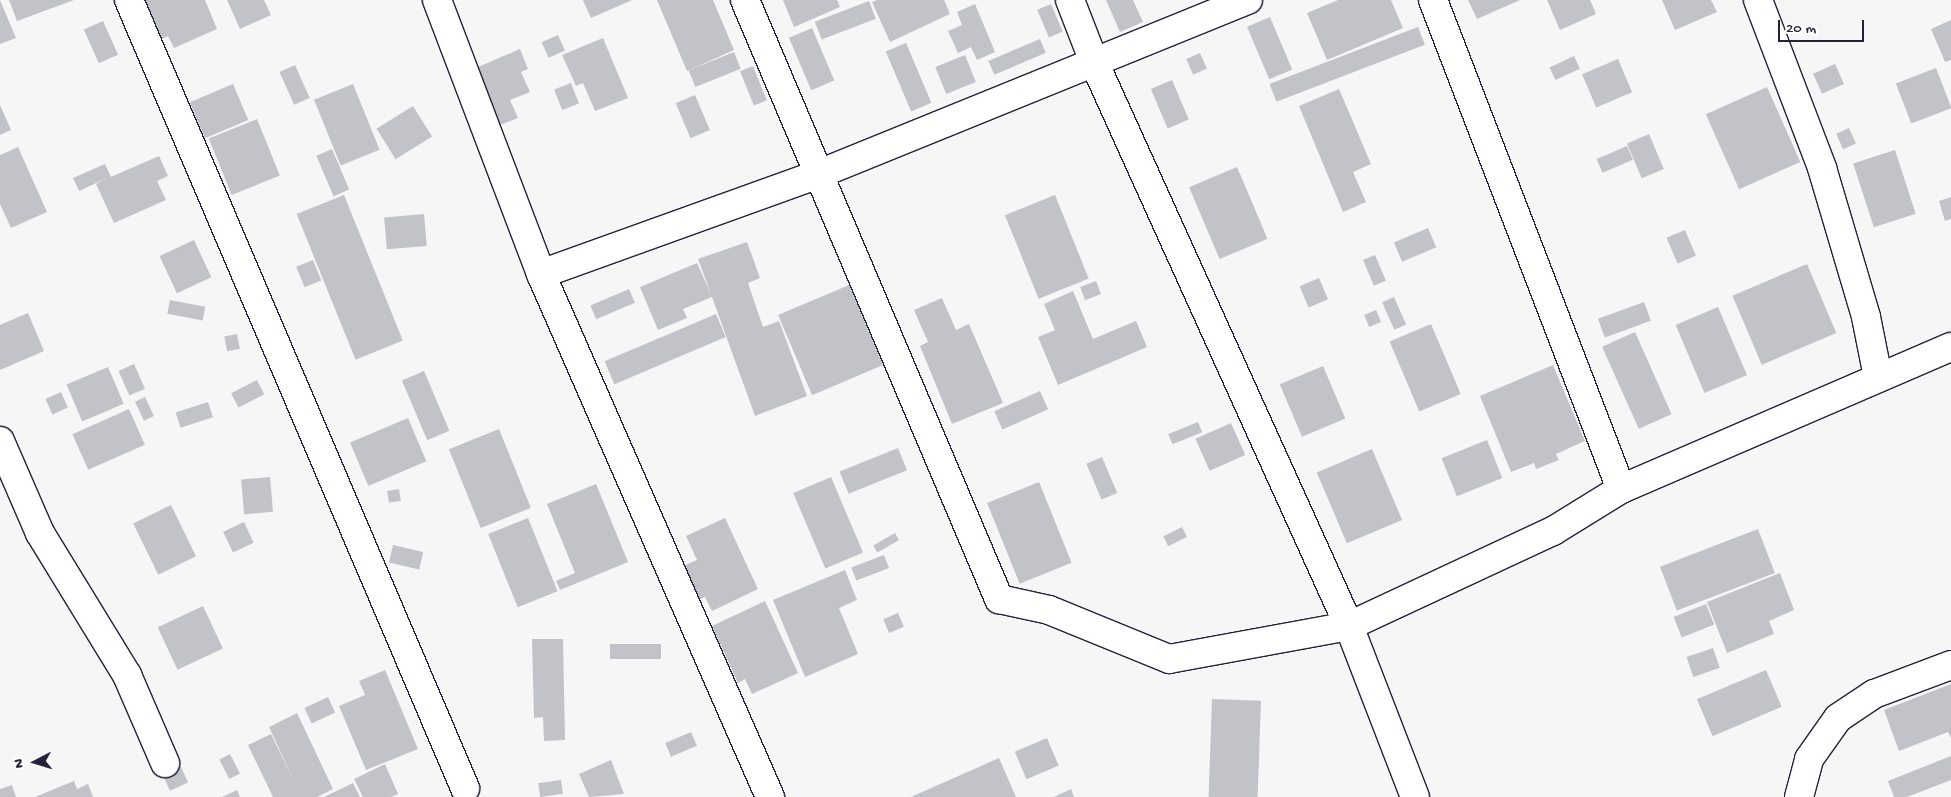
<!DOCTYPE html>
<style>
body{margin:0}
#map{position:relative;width:1951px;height:797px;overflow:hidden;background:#f6f6f7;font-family:"Gochi Hand",sans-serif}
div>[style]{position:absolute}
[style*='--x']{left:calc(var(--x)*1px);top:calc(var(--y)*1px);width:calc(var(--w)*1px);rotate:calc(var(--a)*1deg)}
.building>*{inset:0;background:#c2c2c9;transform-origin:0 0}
.roads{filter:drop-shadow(1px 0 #22223b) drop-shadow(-1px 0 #22223b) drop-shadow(0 1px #22223b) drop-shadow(0 -1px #22223b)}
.minor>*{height:28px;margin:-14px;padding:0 14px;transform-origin:14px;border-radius:14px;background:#fff}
span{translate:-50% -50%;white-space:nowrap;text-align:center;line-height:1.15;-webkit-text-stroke:5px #fff;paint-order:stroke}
.north{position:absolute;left:10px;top:737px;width:50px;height:50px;-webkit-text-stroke:4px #fff;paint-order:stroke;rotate:265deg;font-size:14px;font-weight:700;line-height:20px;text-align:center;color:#22223b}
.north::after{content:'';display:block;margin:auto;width:18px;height:22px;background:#22223b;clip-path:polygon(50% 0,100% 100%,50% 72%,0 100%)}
.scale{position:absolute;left:1778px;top:20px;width:86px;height:22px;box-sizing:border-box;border:2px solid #22223b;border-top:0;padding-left:6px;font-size:15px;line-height:18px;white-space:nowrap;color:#22223b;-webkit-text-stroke:4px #fff;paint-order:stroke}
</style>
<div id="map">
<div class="building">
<div style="clip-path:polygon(0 0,16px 38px,0 44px)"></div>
<div style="clip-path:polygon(9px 0,74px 0,17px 21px)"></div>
<div style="clip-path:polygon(143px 0,205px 0,217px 29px,174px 48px,168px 36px,160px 40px)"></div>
<div style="clip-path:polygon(227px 0,264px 0,271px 15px,240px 29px)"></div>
<div style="clip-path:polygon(583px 0,632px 0,591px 18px)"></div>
<div style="clip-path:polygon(657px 0,713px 0,734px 50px,687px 71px)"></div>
<div style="clip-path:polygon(783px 0,837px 0,840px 7px,794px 27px)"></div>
<div style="clip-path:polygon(877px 0,944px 0,950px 14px,890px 42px,872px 2px)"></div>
<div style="clip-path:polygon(1106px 0,1133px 0,1143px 22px,1120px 32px)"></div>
<div style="clip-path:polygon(1338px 0,1391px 0,1403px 28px,1327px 60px,1307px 13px)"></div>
<div style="clip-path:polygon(1468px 0,1520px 0,1477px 19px)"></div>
<div style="clip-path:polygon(1547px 0,1590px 0,1596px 14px,1560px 30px)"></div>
<div style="clip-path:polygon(1662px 0,1711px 0,1717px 12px,1675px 30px)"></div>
<div style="left:869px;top:1px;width:19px;height:58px;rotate:69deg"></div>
<div style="clip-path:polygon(975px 4px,995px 52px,977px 60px,971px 47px,958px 53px,948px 31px,962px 25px,957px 12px)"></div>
<div style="left:1051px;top:4px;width:30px;height:15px;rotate:67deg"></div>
<div style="left:1270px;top:17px;width:57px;height:25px;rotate:67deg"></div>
<div style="clip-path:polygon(1951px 20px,1951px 60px,1945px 62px,1931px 29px)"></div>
<div style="left:103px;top:21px;width:37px;height:21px;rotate:66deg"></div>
<div style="left:1418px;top:27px;width:19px;height:159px;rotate:69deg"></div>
<div style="left:812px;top:28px;width:57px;height:25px;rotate:67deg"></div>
<div style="left:558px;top:35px;width:17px;height:18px;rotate:66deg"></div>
<div style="clip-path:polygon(603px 38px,628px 98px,595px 111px,583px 83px,576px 86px,562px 55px)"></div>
<div style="left:1040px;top:39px;width:15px;height:56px;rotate:67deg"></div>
<div style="left:906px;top:43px;width:65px;height:22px;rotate:67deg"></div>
<div style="clip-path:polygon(520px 49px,528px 69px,521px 72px,530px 92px,510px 100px,518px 118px,500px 125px,476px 68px)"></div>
<div style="left:734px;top:52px;width:18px;height:49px;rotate:68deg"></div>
<div style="left:1200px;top:53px;width:17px;height:15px;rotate:66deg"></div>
<div style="left:965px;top:55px;width:29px;height:32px;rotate:68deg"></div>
<div style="left:1574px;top:56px;width:14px;height:27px;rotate:65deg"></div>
<div style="left:1618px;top:59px;width:36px;height:39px;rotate:67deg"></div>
<div style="left:1835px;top:64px;width:22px;height:24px;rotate:66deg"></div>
<div style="left:295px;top:65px;width:36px;height:17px;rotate:66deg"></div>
<div style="left:753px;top:66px;width:37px;height:14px;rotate:68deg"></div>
<div style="left:1936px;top:68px;width:43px;height:43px;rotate:69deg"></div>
<div style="left:1172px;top:80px;width:43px;height:23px;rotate:67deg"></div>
<div style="left:571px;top:83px;width:22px;height:18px;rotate:69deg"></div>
<div style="left:233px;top:84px;width:39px;height:47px;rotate:67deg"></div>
<div style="left:353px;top:84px;width:71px;height:42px;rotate:68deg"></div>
<div style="left:1767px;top:87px;width:82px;height:67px;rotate:66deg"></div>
<div style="clip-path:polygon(1339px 89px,1371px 164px,1353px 172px,1366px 202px,1343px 212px,1299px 106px)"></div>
<div style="left:695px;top:95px;width:38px;height:21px;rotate:67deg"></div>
<div style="clip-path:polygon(0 105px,11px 130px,0 135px)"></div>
<div style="left:413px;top:106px;width:36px;height:43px;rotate:58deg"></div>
<div style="left:257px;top:119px;width:61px;height:52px;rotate:68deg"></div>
<div style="left:1849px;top:128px;width:17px;height:14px;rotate:66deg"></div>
<div style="left:1649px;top:134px;width:38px;height:24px;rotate:67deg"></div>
<div style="left:1627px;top:146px;width:15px;height:33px;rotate:67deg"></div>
<div style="clip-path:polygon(18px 147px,47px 212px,11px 228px,0 204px,0 155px)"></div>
<div style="left:332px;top:149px;width:44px;height:17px;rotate:67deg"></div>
<div style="left:1895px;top:150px;width:67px;height:44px;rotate:72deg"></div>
<div style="clip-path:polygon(159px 156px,168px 176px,157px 181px,166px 200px,114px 223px,96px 184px,107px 178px,79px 191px,73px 178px,105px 164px,111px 177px)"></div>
<div style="left:1237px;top:167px;width:78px;height:52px;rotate:67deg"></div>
<div style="left:344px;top:195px;width:157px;height:51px;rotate:68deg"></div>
<div style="left:1055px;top:195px;width:90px;height:54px;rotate:68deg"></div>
<div style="clip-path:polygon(1951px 197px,1951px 219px,1945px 221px,1939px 201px)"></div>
<div style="left:424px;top:214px;width:32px;height:40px;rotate:85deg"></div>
<div style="left:1428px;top:228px;width:21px;height:37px;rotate:67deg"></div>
<div style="left:1685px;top:230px;width:28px;height:20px;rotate:67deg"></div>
<div style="left:194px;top:240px;width:41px;height:38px;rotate:65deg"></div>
<div style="clip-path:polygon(747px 242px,760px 278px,748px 283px,763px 327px,779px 321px,807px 396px,755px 416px,712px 297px,683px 309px,687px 318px,658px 330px,640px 287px,697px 263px,711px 294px,698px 259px)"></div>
<div style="left:1375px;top:255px;width:28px;height:13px;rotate:67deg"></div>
<div style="left:313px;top:260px;width:22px;height:18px;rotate:68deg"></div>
<div style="left:1807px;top:264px;width:75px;height:81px;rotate:67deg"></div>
<div style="left:1319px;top:278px;width:23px;height:21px;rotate:67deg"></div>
<div style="left:1096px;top:281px;width:14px;height:17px;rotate:69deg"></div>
<div style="left:849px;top:285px;width:87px;height:77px;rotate:67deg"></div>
<div style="left:629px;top:289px;width:15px;height:42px;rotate:67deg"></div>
<div style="clip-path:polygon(1073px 291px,1093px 339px,1136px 321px,1147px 347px,1058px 385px,1038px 337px,1055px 330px,1044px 304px)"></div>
<div style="left:1394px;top:297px;width:30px;height:13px;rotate:66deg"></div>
<div style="clip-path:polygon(942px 298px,956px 330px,969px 324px,1003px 403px,952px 424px,920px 346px,928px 342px,914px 310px)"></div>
<div style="left:170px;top:300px;width:36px;height:14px;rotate:11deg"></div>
<div style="left:1644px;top:302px;width:20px;height:49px;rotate:70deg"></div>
<div style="left:1718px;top:307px;width:74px;height:46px;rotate:67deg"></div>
<div style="left:1376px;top:310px;width:13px;height:13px;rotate:67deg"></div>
<div style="clip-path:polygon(28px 313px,44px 351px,0 370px,0 325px)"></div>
<div style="left:716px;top:314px;width:25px;height:121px;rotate:67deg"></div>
<div style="left:1431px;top:324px;width:76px;height:45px;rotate:67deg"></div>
<div style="left:1635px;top:332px;width:90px;height:36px;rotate:66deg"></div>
<div style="left:237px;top:334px;width:15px;height:13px;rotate:79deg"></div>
<div style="left:134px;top:364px;width:27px;height:17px;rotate:66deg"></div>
<div style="clip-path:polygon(1553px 365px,1585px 441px,1556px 454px,1559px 460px,1536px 469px,1534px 463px,1511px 472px,1480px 396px)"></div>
<div style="left:1323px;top:366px;width:57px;height:47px;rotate:67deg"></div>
<div style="left:108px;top:367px;width:40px;height:45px;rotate:67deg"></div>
<div style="left:424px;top:371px;width:65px;height:24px;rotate:67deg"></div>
<div style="left:257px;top:380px;width:16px;height:29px;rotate:63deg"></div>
<div style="left:1040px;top:391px;width:20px;height:50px;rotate:66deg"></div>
<div style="left:61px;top:392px;width:17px;height:17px;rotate:66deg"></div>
<div style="left:145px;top:397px;width:21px;height:11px;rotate:65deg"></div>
<div style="left:208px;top:402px;width:16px;height:34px;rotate:72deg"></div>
<div style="left:129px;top:409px;width:39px;height:62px;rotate:66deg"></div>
<div style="left:408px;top:418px;width:47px;height:63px;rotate:67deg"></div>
<div style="left:1198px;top:422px;width:11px;height:32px;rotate:68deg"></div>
<div style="left:1231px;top:423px;width:35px;height:39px;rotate:66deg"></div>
<div style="left:499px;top:429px;width:85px;height:54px;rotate:68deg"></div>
<div style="left:1487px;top:440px;width:41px;height:49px;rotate:68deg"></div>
<div style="left:898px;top:448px;width:24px;height:63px;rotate:68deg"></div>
<div style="left:1372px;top:449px;width:77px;height:60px;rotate:67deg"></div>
<div style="left:1102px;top:457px;width:39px;height:17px;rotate:67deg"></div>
<div style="left:270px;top:477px;width:35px;height:29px;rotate:85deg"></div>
<div style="left:831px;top:477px;width:82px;height:41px;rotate:67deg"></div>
<div style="left:1039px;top:482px;width:87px;height:56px;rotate:68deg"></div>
<div style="clip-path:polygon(596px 484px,628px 562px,560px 590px,556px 581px,575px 573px,547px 504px)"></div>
<div style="left:399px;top:489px;width:12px;height:12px;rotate:81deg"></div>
<div style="left:171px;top:505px;width:57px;height:42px;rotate:64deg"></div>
<div style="left:528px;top:518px;width:79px;height:43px;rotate:68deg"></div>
<div style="clip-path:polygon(725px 518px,758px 589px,712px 611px,705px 597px,698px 600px,683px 566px,697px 560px,686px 536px)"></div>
<div style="left:244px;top:522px;width:23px;height:23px;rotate:65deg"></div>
<div style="left:1182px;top:527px;width:11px;height:21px;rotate:63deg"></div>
<div style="left:1758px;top:529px;width:47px;height:105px;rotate:69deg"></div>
<div style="left:895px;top:533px;width:8px;height:25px;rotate:60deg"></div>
<div style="left:393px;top:545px;width:31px;height:18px;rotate:13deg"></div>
<div style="left:884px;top:555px;width:14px;height:35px;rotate:69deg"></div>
<div style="clip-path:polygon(845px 570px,857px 600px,839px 608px,858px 654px,805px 677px,773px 600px)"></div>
<div style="clip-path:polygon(1780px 573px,1794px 610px,1769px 621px,1774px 634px,1727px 653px,1707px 602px)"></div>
<div style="clip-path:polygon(765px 601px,798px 673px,752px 694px,745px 679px,738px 683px,712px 626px)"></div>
<div style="left:1706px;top:604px;width:22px;height:35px;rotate:68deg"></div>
<div style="left:203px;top:606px;width:47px;height:50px;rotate:65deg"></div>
<div style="left:898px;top:613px;width:15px;height:16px;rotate:67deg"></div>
<div style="clip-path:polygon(532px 639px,563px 639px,565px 740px,544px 741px,543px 717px,534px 718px)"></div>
<div style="left:610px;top:644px;width:51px;height:15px"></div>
<div style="left:1713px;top:648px;width:21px;height:28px;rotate:71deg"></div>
<div style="clip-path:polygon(385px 670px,418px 749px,366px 770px,339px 706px,365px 695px,359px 681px)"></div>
<div style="left:1766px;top:670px;width:40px;height:75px;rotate:67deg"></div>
<div style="clip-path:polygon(1951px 684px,1951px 738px,1948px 732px,1899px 751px,1884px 710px)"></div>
<div style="left:328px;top:697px;width:17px;height:26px;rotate:65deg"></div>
<div style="left:1212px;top:699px;width:49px;height:98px;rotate:2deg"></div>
<div style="clip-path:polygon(297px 713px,333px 789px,317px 797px,273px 797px,248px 745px,271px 734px,294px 781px,269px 727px)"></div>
<div style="left:691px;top:732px;width:15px;height:28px;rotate:67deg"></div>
<div style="left:1047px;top:738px;width:30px;height:35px;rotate:67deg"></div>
<div style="left:230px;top:754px;width:22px;height:12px;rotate:63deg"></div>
<div style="clip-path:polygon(1951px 756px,1951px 780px,1907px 797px,1894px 797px,1888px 781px)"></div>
<div style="clip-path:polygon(999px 758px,1016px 797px,911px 797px)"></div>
<div style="clip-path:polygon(611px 760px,624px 794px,589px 797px,579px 774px)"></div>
<div style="clip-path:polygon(385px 764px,398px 794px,391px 797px,363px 797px,354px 779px)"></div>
<div style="left:181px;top:767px;width:17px;height:20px;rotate:65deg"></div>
<div style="left:561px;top:780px;width:14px;height:23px;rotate:82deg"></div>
<div style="clip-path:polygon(74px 781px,77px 789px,88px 784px,93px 797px,35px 797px)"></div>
<div style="clip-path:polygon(353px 783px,360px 797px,324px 797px)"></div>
<div style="clip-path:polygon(12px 785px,16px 797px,0 797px,0 789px)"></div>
<div style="clip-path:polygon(1071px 789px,1074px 797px,1054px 797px)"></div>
<div style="clip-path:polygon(237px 790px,240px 797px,222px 797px)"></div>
</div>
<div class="roads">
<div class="minor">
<div style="--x:129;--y:0;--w:857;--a:66.91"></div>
<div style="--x:437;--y:0;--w:293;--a:69.2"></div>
<div style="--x:541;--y:274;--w:571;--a:66.35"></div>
<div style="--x:745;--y:0;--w:651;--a:67.02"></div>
<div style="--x:999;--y:599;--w:51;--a:12.4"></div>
<div style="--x:1049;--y:610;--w:130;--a:22.2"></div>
<div style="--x:1169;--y:659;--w:183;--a:-10.4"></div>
<div style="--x:1349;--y:626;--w:225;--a:-25"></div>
<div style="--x:1553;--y:531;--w:80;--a:-31.7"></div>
<div style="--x:1621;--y:489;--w:359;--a:-23.3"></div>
<div style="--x:1070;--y:0;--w:66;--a:68.8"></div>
<div style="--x:1094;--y:62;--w:619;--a:65.67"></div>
<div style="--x:1349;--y:626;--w:183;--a:68.9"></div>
<div style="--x:1433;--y:0;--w:524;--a:68.97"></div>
<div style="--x:1758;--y:0;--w:180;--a:69.1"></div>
<div style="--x:1822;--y:168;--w:155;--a:73.5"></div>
<div style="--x:1866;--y:317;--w:61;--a:78.7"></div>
<div style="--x:541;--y:274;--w:295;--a:-19.8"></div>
<div style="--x:819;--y:174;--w:463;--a:-22.1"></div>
<div style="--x:0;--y:441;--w:100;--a:66.5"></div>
<div style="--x:40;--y:533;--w:167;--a:58.5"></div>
<div style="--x:127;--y:675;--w:96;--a:66.6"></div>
<div style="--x:1799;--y:797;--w:39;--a:-75"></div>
<div style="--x:1809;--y:759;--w:50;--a:-54.7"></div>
<div style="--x:1838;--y:718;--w:43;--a:-33.7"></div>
<div style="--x:1874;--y:694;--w:82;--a:-20.6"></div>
</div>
</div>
<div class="north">N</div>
<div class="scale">20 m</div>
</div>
